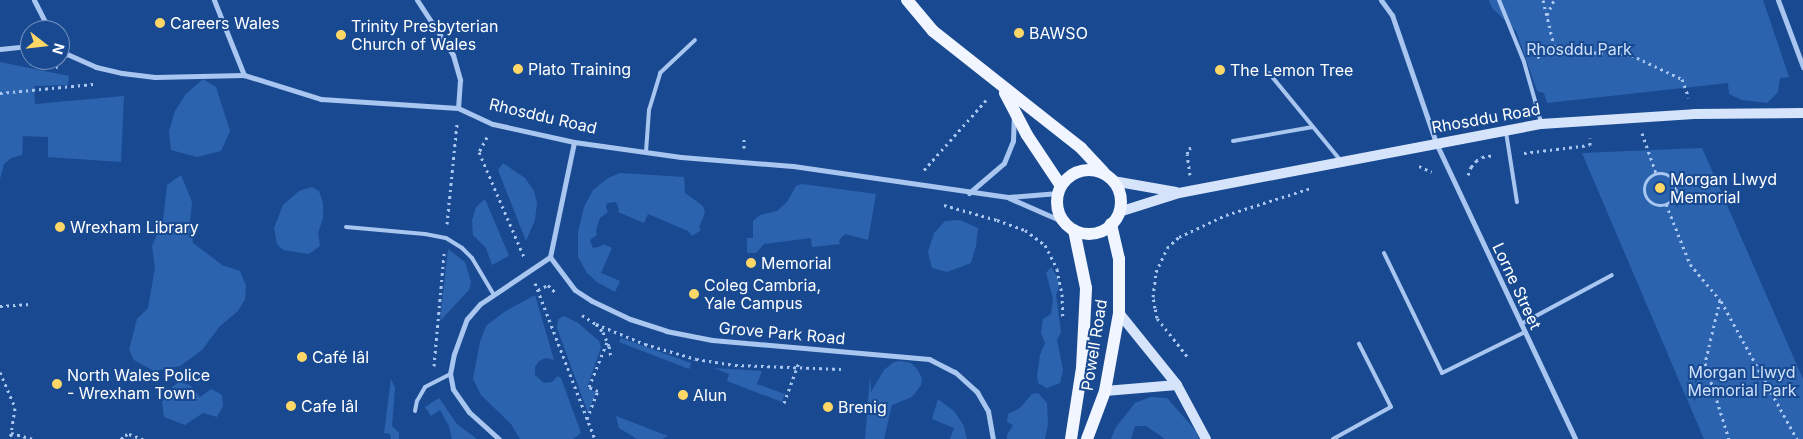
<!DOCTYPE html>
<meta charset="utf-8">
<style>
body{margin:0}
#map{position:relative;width:1803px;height:439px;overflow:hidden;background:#194a91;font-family:Inter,sans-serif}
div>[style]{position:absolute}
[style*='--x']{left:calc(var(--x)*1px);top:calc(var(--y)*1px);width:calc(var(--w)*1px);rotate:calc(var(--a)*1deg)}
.green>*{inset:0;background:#2c63af}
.path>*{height:3px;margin-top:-1.5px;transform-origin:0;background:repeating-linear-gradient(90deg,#a8c6ef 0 2.5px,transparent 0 6.5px)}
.path>.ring{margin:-1.5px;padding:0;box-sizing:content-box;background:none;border:3px solid #a8c6ef;border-radius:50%}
.lane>*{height:4px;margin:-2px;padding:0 2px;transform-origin:2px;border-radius:2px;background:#a8c6ef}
.street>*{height:5px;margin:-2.5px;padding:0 2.5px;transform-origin:2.5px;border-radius:2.5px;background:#a8c6ef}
.secondary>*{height:10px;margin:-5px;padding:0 5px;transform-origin:5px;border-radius:5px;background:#d5e4fb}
.primary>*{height:12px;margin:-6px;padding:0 6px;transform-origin:6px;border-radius:6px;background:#f0f5ff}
.primary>.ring{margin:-6px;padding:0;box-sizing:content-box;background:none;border:12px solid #f0f5ff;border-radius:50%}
.dots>*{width:14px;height:14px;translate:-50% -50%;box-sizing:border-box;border:2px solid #194a91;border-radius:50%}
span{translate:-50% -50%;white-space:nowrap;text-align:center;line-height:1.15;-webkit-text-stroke:4px #194a91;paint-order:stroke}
.poi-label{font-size:16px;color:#fff}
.left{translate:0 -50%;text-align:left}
.park-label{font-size:16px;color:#cee1fb}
.street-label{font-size:16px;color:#fff}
.north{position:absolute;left:20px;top:20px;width:50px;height:50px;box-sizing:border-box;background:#194a91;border:1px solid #7592bd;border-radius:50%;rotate:106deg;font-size:14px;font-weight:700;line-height:20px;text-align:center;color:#fff}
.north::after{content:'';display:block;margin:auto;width:18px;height:22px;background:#ffd766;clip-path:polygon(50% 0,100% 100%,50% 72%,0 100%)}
</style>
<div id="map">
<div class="green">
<div style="clip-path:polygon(1489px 0,1763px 0,1789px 77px,1780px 78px,1778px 92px,1767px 103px,1742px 100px,1729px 94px,1728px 83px,1547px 103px,1544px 93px,1537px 91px,1516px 31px,1492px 8px)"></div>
<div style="clip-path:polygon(0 62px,69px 76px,68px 85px,34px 86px,35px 104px,124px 96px,121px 162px,48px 157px,48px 137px,23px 136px,22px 155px,11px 158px,4px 164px,0 179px)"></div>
<div style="clip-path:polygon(203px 79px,216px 87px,230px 131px,221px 151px,197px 157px,171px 150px,169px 131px,175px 111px,186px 94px)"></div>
<div style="clip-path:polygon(1702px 148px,1803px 379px,1803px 439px,1704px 439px,1582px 153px)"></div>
<div style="clip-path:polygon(503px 163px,525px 178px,534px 191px,537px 203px,535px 220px,526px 241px,498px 170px)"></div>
<div style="clip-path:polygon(620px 173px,684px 177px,685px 193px,703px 206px,705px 213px,699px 227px,701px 230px,692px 236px,688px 231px,648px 214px,644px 223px,618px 212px,619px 209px,616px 202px,607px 203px,606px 207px,608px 212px,600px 218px,596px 230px,597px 235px,590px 240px,593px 248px,602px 246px,603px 244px,612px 248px,601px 273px,620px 281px,615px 292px,597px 282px,587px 273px,578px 257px,578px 232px,584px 207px,593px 190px,608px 178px)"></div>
<div style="clip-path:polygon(181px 175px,192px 202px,190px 222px,193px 243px,222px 265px,240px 271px,246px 286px,245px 299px,238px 311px,220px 326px,202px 350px,180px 366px,154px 371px,134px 360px,129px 350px,137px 319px,148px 308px,155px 268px,152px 246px,163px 221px,167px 185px)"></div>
<div style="clip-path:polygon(802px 184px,876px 194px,868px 240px,845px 234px,839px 240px,840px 244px,812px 247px,811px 238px,764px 244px,756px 253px,747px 253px,747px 238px,753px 238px,753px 221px,760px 215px,777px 211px,787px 202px,796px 186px)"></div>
<div style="clip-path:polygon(312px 187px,319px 191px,323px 203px,323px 218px,318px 233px,320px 246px,309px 254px,283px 250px,277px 244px,274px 228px,283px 205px,299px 191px)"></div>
<div style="clip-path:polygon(485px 199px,509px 256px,492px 265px,486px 248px,473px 235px,472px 220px,476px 207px)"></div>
<div style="clip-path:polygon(960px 220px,978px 228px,976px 246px,971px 263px,947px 272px,932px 268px,928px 252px,934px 233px,945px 221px)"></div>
<div style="clip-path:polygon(448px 249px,465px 262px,471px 282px,469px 290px,440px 321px)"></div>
<div style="clip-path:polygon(1051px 267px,1058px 278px,1059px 287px,1056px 295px,1061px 332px,1057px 340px,1063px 370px,1060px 383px,1047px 388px,1038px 383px,1037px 376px,1040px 355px,1045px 343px,1041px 333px,1043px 319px,1051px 314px,1053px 298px,1046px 273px)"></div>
<div style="clip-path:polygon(535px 295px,554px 360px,546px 358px,539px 361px,535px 367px,535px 375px,544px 383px,552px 382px,558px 376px,561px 378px,581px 433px,573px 439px,520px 439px,511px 424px,481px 395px,473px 379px,480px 342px,486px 326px,504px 312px)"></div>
<div style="clip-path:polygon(564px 316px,578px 323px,599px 341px,601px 347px,587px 388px,596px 392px,588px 413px,557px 328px,558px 319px)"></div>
<div style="clip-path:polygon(621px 338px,691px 363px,689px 369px,619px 342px)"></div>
<div style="clip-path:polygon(901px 361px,911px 363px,917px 369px,922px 378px,921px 385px,912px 397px,892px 405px,884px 439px,865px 439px,870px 375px,871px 392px,884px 370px,894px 362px)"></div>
<div style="clip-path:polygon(714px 368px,762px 371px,757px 384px,785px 394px,782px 402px,727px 381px,729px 374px)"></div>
<div style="clip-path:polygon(391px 379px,395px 388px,392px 426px,399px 433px,399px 439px,391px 439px,390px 434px,384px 433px)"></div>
<div style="clip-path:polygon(179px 382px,190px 385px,200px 397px,211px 389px,222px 395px,223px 406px,217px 417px,203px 413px,185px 425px,164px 417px,162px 402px,171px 388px)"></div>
<div style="clip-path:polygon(1038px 393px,1047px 403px,1048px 424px,1045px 439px,1007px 439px,1007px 435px,1013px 425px,1007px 422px,1008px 414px,1020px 408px,1032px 394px)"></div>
<div style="clip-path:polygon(1151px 397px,1167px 398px,1196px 431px,1199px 439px,1165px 439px,1146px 426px,1135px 426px,1131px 439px,1111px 439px,1116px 427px,1135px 403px)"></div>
<div style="clip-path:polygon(439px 398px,457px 424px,477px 439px,452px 439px,449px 426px,440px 410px,431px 416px,425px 407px)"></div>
<div style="clip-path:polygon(938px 399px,954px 411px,964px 426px,967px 439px,950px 439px,954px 428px,932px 419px)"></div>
<div style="clip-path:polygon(616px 416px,668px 436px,662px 439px,637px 439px,619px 428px)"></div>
</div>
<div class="path">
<div style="--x:1543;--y:0;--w:51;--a:76.5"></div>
<div style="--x:1555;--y:50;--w:76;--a:3.8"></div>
<div style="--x:1631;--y:55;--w:56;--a:25.2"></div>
<div style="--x:1682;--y:79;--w:20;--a:70"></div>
<div style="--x:1547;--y:15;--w:17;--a:-65"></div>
<div style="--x:1537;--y:57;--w:19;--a:-21"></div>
<div style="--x:30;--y:63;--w:28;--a:8"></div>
<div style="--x:0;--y:93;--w:94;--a:-5.5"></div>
<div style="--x:500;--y:111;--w:12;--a:-66"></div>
<div style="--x:1642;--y:133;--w:42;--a:70.7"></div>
<div style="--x:487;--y:137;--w:17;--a:118"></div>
<div style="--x:479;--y:152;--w:114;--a:66.8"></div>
<div style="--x:744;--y:148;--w:9;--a:-90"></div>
<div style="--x:1524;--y:153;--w:66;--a:-6.9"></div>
<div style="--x:1590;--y:145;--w:7;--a:-90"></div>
<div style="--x:1419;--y:166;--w:14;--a:25"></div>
<div style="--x:924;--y:170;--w:96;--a:-48.4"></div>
<div class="ring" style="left:1644px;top:173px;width:29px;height:29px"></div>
<div style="--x:1190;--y:175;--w:21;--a:-98"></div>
<div style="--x:1187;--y:154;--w:5;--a:-68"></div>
<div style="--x:1189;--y:149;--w:5;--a:-37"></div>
<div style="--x:1468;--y:175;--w:9;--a:-69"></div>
<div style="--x:1471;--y:167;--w:8;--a:-50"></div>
<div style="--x:1476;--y:161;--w:7;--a:-34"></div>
<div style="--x:1482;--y:157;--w:13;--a:-9"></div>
<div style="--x:1666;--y:204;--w:65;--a:68.2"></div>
<div style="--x:1690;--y:264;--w:47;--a:50.2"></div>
<div style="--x:1720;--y:300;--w:65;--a:103.4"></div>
<div style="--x:1705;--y:363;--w:80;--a:72.5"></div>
<div style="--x:944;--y:205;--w:55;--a:15.8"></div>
<div style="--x:997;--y:220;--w:30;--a:20"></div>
<div style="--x:1025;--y:230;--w:25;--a:37"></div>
<div style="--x:1045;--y:245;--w:27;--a:63"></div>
<div style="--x:1057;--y:269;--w:25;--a:79"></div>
<div style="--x:1062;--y:294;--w:24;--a:88"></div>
<div style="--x:447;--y:224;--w:101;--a:-84.3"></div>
<div style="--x:535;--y:283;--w:167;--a:69"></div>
<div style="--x:538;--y:290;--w:11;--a:-27"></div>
<div style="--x:548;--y:285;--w:11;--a:45"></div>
<div style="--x:1721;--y:301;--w:158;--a:61.2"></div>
<div style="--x:0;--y:306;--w:30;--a:-4"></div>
<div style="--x:582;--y:315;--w:17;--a:33"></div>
<div style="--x:596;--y:324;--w:11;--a:49"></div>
<div style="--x:603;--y:332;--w:15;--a:67"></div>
<div style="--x:609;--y:346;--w:11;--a:80"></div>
<div style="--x:596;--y:324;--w:53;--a:22.2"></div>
<div style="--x:645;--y:344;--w:53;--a:16.4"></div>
<div style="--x:696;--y:359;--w:39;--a:9"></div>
<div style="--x:735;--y:365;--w:106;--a:2.2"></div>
<div style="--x:1187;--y:356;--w:48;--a:-128.3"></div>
<div style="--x:1157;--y:318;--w:10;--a:-101"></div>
<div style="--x:1155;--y:308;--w:11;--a:-100"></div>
<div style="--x:1153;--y:297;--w:25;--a:-83"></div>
<div style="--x:1156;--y:272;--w:26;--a:-65"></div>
<div style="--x:1167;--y:248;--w:16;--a:-43"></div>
<div style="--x:1179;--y:237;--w:52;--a:-25.1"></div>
<div style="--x:1226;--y:215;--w:89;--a:-17.6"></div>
<div style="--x:434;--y:366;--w:113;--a:-84.9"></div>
<div style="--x:0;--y:372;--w:39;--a:67"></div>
<div style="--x:15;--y:408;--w:31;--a:99"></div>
<div style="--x:784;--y:403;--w:44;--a:-69.9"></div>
<div style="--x:587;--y:419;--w:30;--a:-69"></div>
<div style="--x:598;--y:391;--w:10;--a:-156"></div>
<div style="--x:589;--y:387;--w:48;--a:-68.2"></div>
<div style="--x:11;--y:433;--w:23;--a:15"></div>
<div style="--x:121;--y:439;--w:6;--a:-45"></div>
<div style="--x:125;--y:435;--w:4;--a:-14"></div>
<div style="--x:129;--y:434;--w:15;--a:20"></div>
</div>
<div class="lane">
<div style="--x:1499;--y:0;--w:67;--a:68"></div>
<div style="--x:1524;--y:62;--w:62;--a:74.2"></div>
<div style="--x:1269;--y:73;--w:114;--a:50.7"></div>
<div style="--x:1506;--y:132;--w:71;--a:81.1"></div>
<div style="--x:1233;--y:141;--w:81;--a:-9.9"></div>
<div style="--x:646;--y:152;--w:42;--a:-85.9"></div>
<div style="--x:649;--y:110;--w:39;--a:-73"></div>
<div style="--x:660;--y:73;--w:48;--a:-43.3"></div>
<div style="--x:346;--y:227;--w:79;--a:5.1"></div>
<div style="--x:425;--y:234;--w:21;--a:11"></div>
<div style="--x:446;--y:238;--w:19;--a:32"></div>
<div style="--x:462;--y:248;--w:14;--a:45"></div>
<div style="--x:472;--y:258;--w:43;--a:59.3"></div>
<div style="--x:1384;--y:253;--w:133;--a:64.2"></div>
<div style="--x:1442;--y:373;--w:93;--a:-26.3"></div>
<div style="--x:1521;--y:324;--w:103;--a:-28.3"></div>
<div style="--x:415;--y:411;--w:10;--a:-79"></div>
<div style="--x:417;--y:401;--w:16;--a:-60"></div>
<div style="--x:425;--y:387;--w:28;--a:-27"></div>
<div style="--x:1333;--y:439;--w:66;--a:-28.9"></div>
<div style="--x:1391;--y:407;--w:71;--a:-116.9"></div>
</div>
<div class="street">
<div style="--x:34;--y:0;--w:34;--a:63"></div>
<div style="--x:214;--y:0;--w:81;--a:68.2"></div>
<div style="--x:417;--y:0;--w:66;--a:56.8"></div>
<div style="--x:453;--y:55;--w:26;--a:74"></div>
<div style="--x:460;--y:80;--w:28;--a:94"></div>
<div style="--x:1381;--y:0;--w:19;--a:54"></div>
<div style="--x:1392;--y:15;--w:135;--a:71"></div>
<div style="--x:1436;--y:143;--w:327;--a:64.8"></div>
<div style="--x:1778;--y:0;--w:72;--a:69.5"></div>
<div style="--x:60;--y:46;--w:11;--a:49"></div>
<div style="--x:67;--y:54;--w:32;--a:24"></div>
<div style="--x:96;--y:67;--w:27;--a:13"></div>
<div style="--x:122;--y:73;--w:33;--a:7"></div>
<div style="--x:155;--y:77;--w:89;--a:-1.3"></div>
<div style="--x:244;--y:75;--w:81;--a:17.3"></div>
<div style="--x:321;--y:99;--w:137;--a:3.8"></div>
<div style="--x:458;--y:108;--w:38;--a:25"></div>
<div style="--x:493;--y:124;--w:83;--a:12.5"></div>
<div style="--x:574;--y:142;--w:108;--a:8"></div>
<div style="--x:681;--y:157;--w:112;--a:4.6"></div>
<div style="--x:793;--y:166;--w:217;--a:8.2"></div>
<div style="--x:1008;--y:197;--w:50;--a:-4.6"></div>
<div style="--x:0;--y:49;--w:30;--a:-6"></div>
<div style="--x:969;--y:193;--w:46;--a:-40.6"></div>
<div style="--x:1004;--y:163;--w:24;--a:-68"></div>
<div style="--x:1013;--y:141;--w:23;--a:-88"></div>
<div style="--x:1009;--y:198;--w:60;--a:23.6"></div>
<div style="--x:550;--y:257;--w:41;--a:52.9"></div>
<div style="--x:575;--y:290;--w:20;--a:33"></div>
<div style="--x:592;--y:301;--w:42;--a:25.3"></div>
<div style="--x:630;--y:319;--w:38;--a:18"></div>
<div style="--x:666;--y:331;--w:47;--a:11.1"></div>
<div style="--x:712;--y:340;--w:218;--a:5"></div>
<div style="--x:929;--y:359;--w:29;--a:27"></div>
<div style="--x:955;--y:372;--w:30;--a:42"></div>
<div style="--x:977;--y:392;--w:22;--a:60"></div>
<div style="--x:988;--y:411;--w:28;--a:80"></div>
<div style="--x:499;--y:439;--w:40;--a:-138"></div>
<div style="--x:469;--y:412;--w:28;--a:-125"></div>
<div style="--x:453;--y:389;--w:15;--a:-101"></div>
<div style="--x:450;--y:374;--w:20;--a:-79"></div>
<div style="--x:454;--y:354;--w:37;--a:-70"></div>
<div style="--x:467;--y:319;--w:20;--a:-49"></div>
<div style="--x:480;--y:304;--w:84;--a:-33.9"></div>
<div style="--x:550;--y:257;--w:117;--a:-78.2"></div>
</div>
<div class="secondary">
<div style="--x:1113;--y:181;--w:64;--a:9.9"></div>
<div style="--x:1119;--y:212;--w:63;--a:-17.6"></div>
<div style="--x:1179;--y:193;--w:369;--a:-10.8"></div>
<div style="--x:1541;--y:124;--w:153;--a:-3.7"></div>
<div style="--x:1694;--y:114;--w:109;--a:-0.5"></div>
<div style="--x:1119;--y:313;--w:92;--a:51.1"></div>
<div style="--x:1177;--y:385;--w:61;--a:61.8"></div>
<div style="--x:1105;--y:391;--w:72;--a:-4.8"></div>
</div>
<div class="primary">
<div style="--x:907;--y:0;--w:40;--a:50"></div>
<div style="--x:933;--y:31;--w:189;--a:38.3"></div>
<div style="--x:1081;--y:148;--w:33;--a:47"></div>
<div style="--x:1005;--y:93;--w:47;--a:62.4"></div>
<div style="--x:1027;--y:135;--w:61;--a:56.3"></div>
<div class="ring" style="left:1057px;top:170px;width:52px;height:52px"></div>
<div style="--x:1071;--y:439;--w:72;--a:-81.2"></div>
<div style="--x:1082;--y:368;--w:80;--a:-87.1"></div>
<div style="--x:1086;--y:288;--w:59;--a:-101.7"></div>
<div style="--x:1087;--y:439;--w:51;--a:-69.4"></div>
<div style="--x:1105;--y:391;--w:79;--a:-79.8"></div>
<div style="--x:1119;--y:313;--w:54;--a:-90"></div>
<div style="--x:1119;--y:259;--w:36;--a:-103"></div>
</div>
<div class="dots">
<div style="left:160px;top:23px;background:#ffd766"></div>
<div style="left:1019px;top:33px;background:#ffd766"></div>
<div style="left:341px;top:35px;background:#ffd766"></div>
<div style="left:518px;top:69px;background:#ffd766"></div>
<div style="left:1220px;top:70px;background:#ffd766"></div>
<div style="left:1660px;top:188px;background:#ffd766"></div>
<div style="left:60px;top:227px;background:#ffd766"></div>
<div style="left:751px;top:263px;background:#ffd766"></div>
<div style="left:694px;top:294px;background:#ffd766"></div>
<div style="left:302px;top:357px;background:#ffd766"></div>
<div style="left:57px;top:384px;background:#ffd766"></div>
<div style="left:683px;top:395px;background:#ffd766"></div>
<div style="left:291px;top:406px;background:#ffd766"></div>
<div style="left:828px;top:407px;background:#ffd766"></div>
</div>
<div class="poi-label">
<span class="left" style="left:170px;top:23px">Careers Wales</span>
<span class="left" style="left:351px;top:35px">Trinity Presbyterian<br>Church of Wales</span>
<span class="left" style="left:1029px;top:33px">BAWSO</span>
<span class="left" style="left:528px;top:69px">Plato Training</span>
<span class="left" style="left:1230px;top:70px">The Lemon Tree</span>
<span class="left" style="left:1670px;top:188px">Morgan Llwyd<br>Memorial</span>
<span class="left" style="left:70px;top:227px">Wrexham Library</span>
<span class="left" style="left:761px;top:263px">Memorial</span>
<span class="left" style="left:704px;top:294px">Coleg Cambria,<br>Yale Campus</span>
<span class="left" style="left:312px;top:357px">Café Iâl</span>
<span class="left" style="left:67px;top:384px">North Wales Police<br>- Wrexham Town</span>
<span class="left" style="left:693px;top:395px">Alun</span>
<span class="left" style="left:301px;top:406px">Cafe Iâl</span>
<span class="left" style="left:838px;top:407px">Brenig</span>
</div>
<div class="park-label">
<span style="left:1579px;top:49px">Rhosddu Park</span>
<span style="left:1742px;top:381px">Morgan Llwyd<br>Memorial Park</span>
</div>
<div class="street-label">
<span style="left:543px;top:116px;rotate:13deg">Rhosddu Road</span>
<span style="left:1486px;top:118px;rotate:-10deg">Rhosddu Road</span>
<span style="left:1517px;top:286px;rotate:65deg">Lorne Street</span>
<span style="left:782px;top:333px;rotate:5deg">Grove Park Road</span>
<span style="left:1094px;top:345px;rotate:-81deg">Powell Road</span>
</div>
<div class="north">N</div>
</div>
